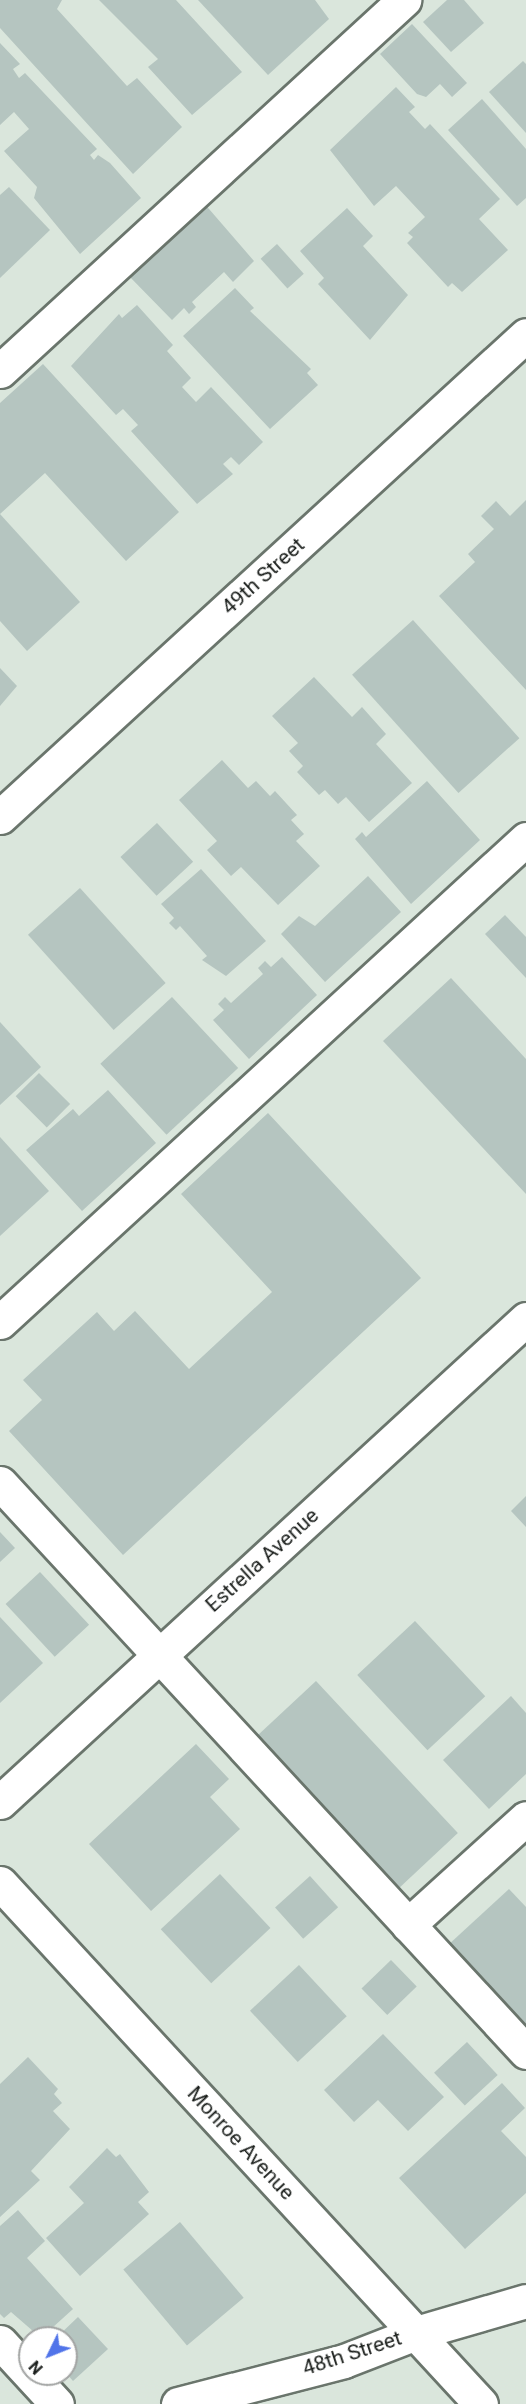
<!DOCTYPE html>
<style>
body{margin:0}
#map{position:relative;width:526px;height:2404px;overflow:hidden;background:#dae6dc;font-family:Roboto,sans-serif}
div>[style]{position:absolute}
[style*='--x']{left:calc(var(--x)*1px);top:calc(var(--y)*1px);width:calc(var(--w)*1px);rotate:calc(var(--a)*1deg)}
.building>*{inset:0;background:#b5c5c0;transform-origin:0 0}
.roads{filter:drop-shadow(2px 0 #6a756c) drop-shadow(-2px 0 #6a756c) drop-shadow(0 2px #6a756c) drop-shadow(0 -2px #6a756c)}
.minor>*{height:33px;margin:-16.5px;padding:0 16.5px;transform-origin:16.5px;border-radius:16.5px;background:#fff}
span{translate:-50% -50%;white-space:nowrap;text-align:center;line-height:1.15;-webkit-text-stroke:6px #fff;paint-order:stroke}
.street-label{font-size:21px;color:#1a1e1b}
.north{position:absolute;left:18px;top:2326px;width:60px;height:60px;box-sizing:border-box;background:#fff;border:2px solid #a3a5a4;border-radius:50%;rotate:227deg;font-size:16px;font-weight:700;line-height:24px;text-align:center;color:#1a1e1b}
.north::after{content:'';display:block;margin:auto;width:21px;height:27px;background:#5174e9;clip-path:polygon(50% 0,100% 100%,50% 72%,0 100%)}
</style>
<div id="map">
<div class="building">
<div style="clip-path:polygon(0 0,62px 0,57px 9px,127px 86px,137px 78px,182px 127px,133px 174px,0 28px)"></div>
<div style="clip-path:polygon(99px 0,176px 0,242px 72px,192px 115px,148px 67px,158px 59px)"></div>
<div style="clip-path:polygon(198px 0,315px 0,329px 19px,268px 75px)"></div>
<div style="clip-path:polygon(447px 0,464px 0,484px 23px,451px 52px,423px 22px)"></div>
<div style="clip-path:polygon(412px 24px,467px 83px,452px 97px,440px 84px,426px 97px,417px 94px,380px 54px)"></div>
<div style="clip-path:polygon(0 43px,20px 64px,13px 69px,19px 78px,25px 73px,97px 149px,90px 155px,94px 160px,98px 155px,110px 163px,141px 198px,80px 254px,34px 198px,37px 187px,4px 151px,29px 129px,14px 112px,0 125px)"></div>
<div style="clip-path:polygon(523px 61px,526px 64px,526px 133px,489px 92px)"></div>
<div style="clip-path:polygon(396px 87px,415px 107px,409px 112px,425px 129px,430px 124px,500px 199px,479px 219px,508px 250px,462px 292px,452px 283px,448px 287px,407px 243px,413px 237px,408px 233px,425px 217px,396px 186px,374px 206px,330px 150px)"></div>
<div style="clip-path:polygon(482px 99px,526px 149px,526px 198px,517px 206px,448px 130px)"></div>
<div style="clip-path:polygon(9px 187px,50px 230px,0 278px,0 195px)"></div>
<div style="clip-path:polygon(203px 202px,254px 261px,233px 282px,224px 272px,192px 302px,196px 307px,189px 314px,184px 308px,172px 320px,127px 274px)"></div>
<div style="clip-path:polygon(347px 208px,373px 236px,363px 246px,408px 295px,370px 340px,318px 284px,324px 278px,300px 251px)"></div>
<div style="left:277px;top:244px;width:40px;height:22px;rotate:48deg"></div>
<div style="clip-path:polygon(235px 288px,254px 308px,250px 311px,311px 369px,307px 373px,318px 385px,270px 429px,183px 336px)"></div>
<div style="clip-path:polygon(137px 305px,173px 345px,167px 351px,191px 378px,182px 387px,196px 402px,211px 387px,263px 442px,239px 465px,231px 457px,223px 464px,233px 474px,197px 504px,131px 431px,138px 425px,123px 409px,116px 415px,71px 366px,119px 314px,122px 318px)"></div>
<div style="clip-path:polygon(43px 364px,179px 512px,126px 561px,45px 473px,0 514px,0 403px)"></div>
<div style="clip-path:polygon(526px 500px,526px 690px,439px 596px,475px 562px,468px 554px,494px 529px,481px 516px,496px 501px,510px 516px)"></div>
<div style="clip-path:polygon(0 514px,80px 602px,27px 651px,0 621px)"></div>
<div style="left:413px;top:620px;width:159px;height:82px;rotate:48deg"></div>
<div style="clip-path:polygon(0 668px,17px 686px,0 706px)"></div>
<div style="clip-path:polygon(314px 677px,352px 717px,362px 707px,386px 734px,376px 744px,412px 783px,369px 822px,346px 797px,338px 804px,325px 790px,319px 795px,297px 772px,303px 766px,289px 751px,298px 743px,272px 716px)"></div>
<div style="clip-path:polygon(222px 760px,248px 788px,256px 781px,270px 796px,275px 791px,297px 815px,291px 820px,304px 834px,296px 841px,320px 866px,278px 905px,241px 867px,231px 876px,207px 850px,217px 841px,179px 800px)"></div>
<div style="clip-path:polygon(427px 781px,480px 840px,411px 904px,355px 839px,362px 832px,366px 837px)"></div>
<div style="left:157px;top:823px;width:53px;height:50px;rotate:47deg"></div>
<div style="clip-path:polygon(201px 869px,266px 941px,226px 976px,202px 960px,207px 956px,180px 926px,176px 930px,169px 923px,174px 918px,161px 904px)"></div>
<div style="clip-path:polygon(368px 876px,401px 912px,325px 982px,281px 934px,299px 916px,315px 926px)"></div>
<div style="left:80px;top:888px;width:128px;height:70px;rotate:48deg"></div>
<div style="clip-path:polygon(505px 915px,526px 937px,526px 978px,485px 934px)"></div>
<div style="clip-path:polygon(282px 957px,317px 995px,249px 1059px,213px 1020px,224px 1010px,218px 1004px,225px 997px,231px 1003px,263px 974px,258px 968px,265px 961px,271px 967px)"></div>
<div style="clip-path:polygon(451px 978px,526px 1059px,526px 1194px,383px 1041px)"></div>
<div style="left:172px;top:997px;width:97px;height:98px;rotate:47deg"></div>
<div style="clip-path:polygon(0 1022px,41px 1067px,0 1105px)"></div>
<div style="left:39px;top:1073px;width:44px;height:33px;rotate:45deg"></div>
<div style="clip-path:polygon(108px 1090px,156px 1143px,82px 1211px,26px 1150px,73px 1109px,79px 1116px)"></div>
<div style="clip-path:polygon(268px 1113px,421px 1278px,123px 1555px,9px 1431px,42px 1400px,23px 1380px,97px 1312px,114px 1331px,135px 1311px,189px 1369px,272px 1292px,181px 1194px)"></div>
<div style="clip-path:polygon(0 1137px,49px 1191px,0 1236px)"></div>
<div style="clip-path:polygon(526px 1496px,526px 1527px,511px 1511px)"></div>
<div style="clip-path:polygon(0 1532px,15px 1548px,0 1562px)"></div>
<div style="left:40px;top:1572px;width:72px;height:47px;rotate:47deg"></div>
<div style="clip-path:polygon(0 1617px,43px 1663px,0 1703px)"></div>
<div style="left:415px;top:1621px;width:103px;height:79px;rotate:47deg"></div>
<div style="left:316px;top:1681px;width:208px;height:84px;rotate:47deg"></div>
<div style="clip-path:polygon(511px 1696px,526px 1713px,526px 1774px,489px 1809px,443px 1760px)"></div>
<div style="clip-path:polygon(196px 1744px,229px 1779px,210px 1797px,240px 1829px,151px 1911px,89px 1844px)"></div>
<div style="left:220px;top:1874px;width:74px;height:81px;rotate:47deg"></div>
<div style="left:310px;top:1876px;width:42px;height:47px;rotate:48deg"></div>
<div style="clip-path:polygon(509px 1889px,526px 1907px,526px 2031px,447px 1946px)"></div>
<div style="left:391px;top:1960px;width:37px;height:41px;rotate:46deg"></div>
<div style="left:299px;top:1965px;width:70px;height:67px;rotate:47deg"></div>
<div style="clip-path:polygon(383px 2034px,444px 2097px,408px 2131px,378px 2100px,354px 2122px,324px 2090px)"></div>
<div style="left:467px;top:2042px;width:45px;height:45px;rotate:47deg"></div>
<div style="clip-path:polygon(28px 2057px,58px 2089px,54px 2094px,62px 2103px,53px 2111px,70px 2129px,31px 2171px,40px 2180px,0 2217px,0 2084px)"></div>
<div style="clip-path:polygon(502px 2083px,525px 2108px,501px 2131px,526px 2157px,526px 2193px,465px 2249px,399px 2178px)"></div>
<div style="clip-path:polygon(107px 2148px,116px 2157px,120px 2154px,149px 2192px,138px 2202px,149px 2214px,80px 2276px,46px 2238px,84px 2203px,69px 2187px)"></div>
<div style="clip-path:polygon(18px 2210px,45px 2241px,27px 2258px,73px 2309px,41px 2338px,11px 2312px,4px 2318px,0 2314px,0 2226px)"></div>
<div style="left:180px;top:2222px;width:99px;height:74px;rotate:50deg"></div>
<div style="clip-path:polygon(78px 2317px,108px 2349px,73px 2381px,66px 2373px,66px 2338px,56px 2338px)"></div>
</div>
<div class="roads">
<div class="minor">
<div style="--x:0;--y:371;--w:549;--a:-42.56"></div>
<div style="--x:0;--y:817;--w:713;--a:-42.5"></div>
<div style="--x:0;--y:1322;--w:714;--a:-42.56"></div>
<div style="--x:0;--y:1483;--w:775;--a:47.25"></div>
<div style="--x:0;--y:1802;--w:714;--a:-42.56"></div>
<div style="--x:0;--y:1883;--w:709;--a:47.29"></div>
<div style="--x:408;--y:1925;--w:159;--a:-42.2"></div>
<div style="--x:0;--y:2342;--w:84;--a:47.4"></div>
<div style="--x:178;--y:2404;--w:171;--a:-14.5"></div>
<div style="--x:344;--y:2361;--w:77;--a:-21.3"></div>
<div style="--x:416;--y:2333;--w:115;--a:-16.2"></div>
</div>
</div>
<div class="street-label">
<span style="left:263px;top:576px;rotate:-42deg">49th Street</span>
<span style="left:262px;top:1560px;rotate:-42deg">Estrella Avenue</span>
<span style="left:241px;top:2143px;rotate:47deg">Monroe Avenue</span>
<span style="left:352px;top:2353px;rotate:-18deg">48th Street</span>
</div>
<div class="north">N</div>
</div>
